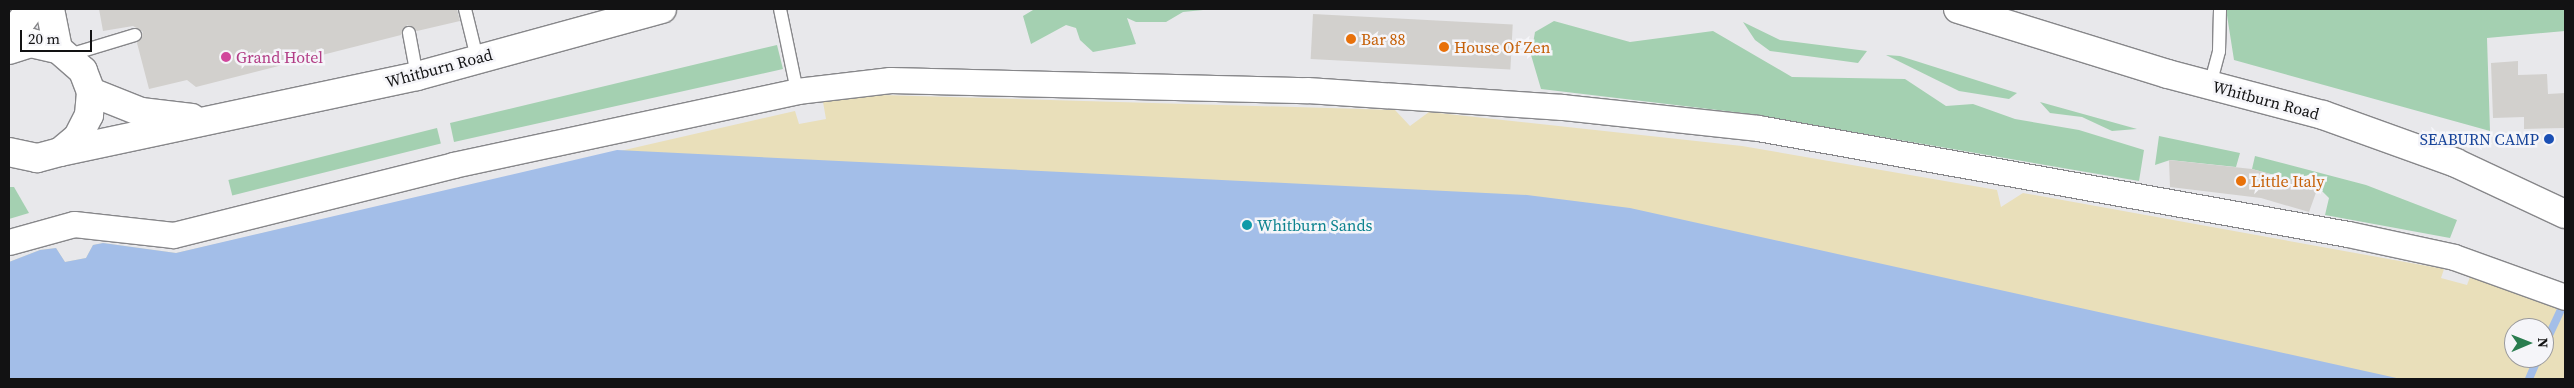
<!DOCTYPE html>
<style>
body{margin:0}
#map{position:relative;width:2574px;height:388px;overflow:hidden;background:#e8e8eb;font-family:"Source Serif 4",serif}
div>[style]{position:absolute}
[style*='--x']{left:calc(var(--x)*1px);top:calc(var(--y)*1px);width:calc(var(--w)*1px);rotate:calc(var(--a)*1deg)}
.green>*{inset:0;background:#a4d0b1;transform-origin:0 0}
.sand>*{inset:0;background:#e9dfba}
.water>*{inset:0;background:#a3bee8}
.stream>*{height:8px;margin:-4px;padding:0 4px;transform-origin:4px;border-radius:4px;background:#a3bee8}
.building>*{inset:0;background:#d2d0cd;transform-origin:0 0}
.roads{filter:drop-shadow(1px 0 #87878a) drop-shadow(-1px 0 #87878a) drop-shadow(0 1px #87878a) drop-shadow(0 -1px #87878a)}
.lane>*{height:12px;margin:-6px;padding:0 6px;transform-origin:6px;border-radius:6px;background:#fff}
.street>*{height:25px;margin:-12.5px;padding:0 12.5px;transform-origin:12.5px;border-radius:12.5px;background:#fff}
.secondary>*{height:28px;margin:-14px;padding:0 14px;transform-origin:14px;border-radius:14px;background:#fff}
.primary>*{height:28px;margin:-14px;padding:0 14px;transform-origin:14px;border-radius:14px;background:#fff}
.dots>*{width:14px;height:14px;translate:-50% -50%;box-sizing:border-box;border:2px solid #f5f5f9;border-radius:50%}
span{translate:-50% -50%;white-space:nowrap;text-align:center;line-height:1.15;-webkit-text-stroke:5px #f5f5f9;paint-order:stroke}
.food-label{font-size:16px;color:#c56008}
.left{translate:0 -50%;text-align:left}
.hotel-label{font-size:16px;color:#b23c85}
.street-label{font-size:16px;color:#121213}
.transit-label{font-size:16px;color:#164399}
.right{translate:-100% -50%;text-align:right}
.culture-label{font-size:16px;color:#0d838f}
.frame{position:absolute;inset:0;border:10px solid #121213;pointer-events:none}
.north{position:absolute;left:2504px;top:318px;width:50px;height:50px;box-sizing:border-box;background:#f5f5f9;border:1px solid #9a9a9d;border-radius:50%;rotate:89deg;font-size:14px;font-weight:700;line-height:20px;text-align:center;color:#121213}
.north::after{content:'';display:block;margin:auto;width:18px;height:22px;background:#2a7d4f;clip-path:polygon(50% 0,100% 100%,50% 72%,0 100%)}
.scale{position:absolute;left:20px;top:30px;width:72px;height:22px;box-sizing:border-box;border:2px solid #121213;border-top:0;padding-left:6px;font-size:15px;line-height:18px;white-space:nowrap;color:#121213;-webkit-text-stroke:4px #f5f5f9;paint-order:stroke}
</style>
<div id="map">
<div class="green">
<div style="clip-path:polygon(1052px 9px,1213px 9px,1183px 12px,1166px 22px,1136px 22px,1127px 18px,1136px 44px,1093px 52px,1080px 40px,1076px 28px,1066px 25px,1031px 44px,1023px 16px,1033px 10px)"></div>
<div style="clip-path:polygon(2226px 9px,2565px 9px,2565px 31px,2487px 38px,2490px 131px,2234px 60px)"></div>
<div style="clip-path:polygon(1554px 21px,1630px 42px,1713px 31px,1792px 77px,1905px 79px,1946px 106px,1973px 104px,2015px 119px,2079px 130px,2144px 150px,2139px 181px,1743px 113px,1541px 89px,1531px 55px,1535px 32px)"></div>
<div style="clip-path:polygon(1743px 22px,1780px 40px,1867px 51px,1858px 63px,1770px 51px,1755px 40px)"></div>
<div style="clip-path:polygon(777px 45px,783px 69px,454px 142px,450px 123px)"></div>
<div style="clip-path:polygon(1886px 55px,1900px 56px,2017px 93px,2009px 99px,1959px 91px)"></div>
<div style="clip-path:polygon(2040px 102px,2137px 129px,2112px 131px,2082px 117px,2050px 113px)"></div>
<div style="left:437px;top:128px;width:16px;height:215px;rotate:76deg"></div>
<div style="clip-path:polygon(2159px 136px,2240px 153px,2236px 167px,2170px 160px,2155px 165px)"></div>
<div style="clip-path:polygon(2255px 156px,2366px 185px,2457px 220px,2450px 238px,2325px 215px,2329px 198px,2318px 187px,2252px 169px)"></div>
<div style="clip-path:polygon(9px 187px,14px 187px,29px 213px,9px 219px)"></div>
</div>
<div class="sand">
<div style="clip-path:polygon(evenodd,881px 95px,1395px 110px,1410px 126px,1429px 112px,1742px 146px,1997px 190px,2001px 207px,2023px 193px,2444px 269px,2441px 278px,2467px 285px,2470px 277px,2565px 311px,2565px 379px,9px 379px,9px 262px,40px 250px,56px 248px,65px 262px,86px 258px,93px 245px,103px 243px,176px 253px,795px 111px,799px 124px,826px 119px,823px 102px,881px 95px,2514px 328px,2544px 328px,2544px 358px,2514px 358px,2514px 328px)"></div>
</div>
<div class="water">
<div style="clip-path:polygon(617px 150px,1527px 195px,1630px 208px,2401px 379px,9px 379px,9px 262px,40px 250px,56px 248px,65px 262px,86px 258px,93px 245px,103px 243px,176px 253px)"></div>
</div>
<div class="stream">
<div style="--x:2544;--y:346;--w:40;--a:-65"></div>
<div style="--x:2529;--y:379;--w:23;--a:-67"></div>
</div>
<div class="building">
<div style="clip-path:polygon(99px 9px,457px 9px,460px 21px,417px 31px,407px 25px,401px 35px,196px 87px,187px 80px,149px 89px,137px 43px,143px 32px,133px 26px,103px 31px)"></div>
<div style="left:1313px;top:14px;width:200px;height:45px;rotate:3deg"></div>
<div style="clip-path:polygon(2518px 61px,2518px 75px,2547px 74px,2548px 94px,2565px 93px,2565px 128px,2524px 129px,2524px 117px,2493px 118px,2491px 63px)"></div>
<div style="clip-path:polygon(2169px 160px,2252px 169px,2318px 187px,2309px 212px,2261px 198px,2170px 187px)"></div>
</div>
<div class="roads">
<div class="lane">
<div style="--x:465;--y:9;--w:50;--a:76.2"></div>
<div style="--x:780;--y:9;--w:84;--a:78.3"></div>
<div style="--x:409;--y:33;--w:44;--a:79.5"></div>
<div style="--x:69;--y:55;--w:69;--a:-16.9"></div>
<div style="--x:2210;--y:85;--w:35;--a:-75"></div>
<div style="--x:2219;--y:51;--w:42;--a:-88.6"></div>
</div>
<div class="street">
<div style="--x:9;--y:242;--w:67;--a:-15.5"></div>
<div style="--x:74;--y:224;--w:100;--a:6.3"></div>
<div style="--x:173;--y:235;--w:289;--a:-14"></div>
<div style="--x:453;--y:165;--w:352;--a:-12.1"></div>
<div style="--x:797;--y:91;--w:94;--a:-6.7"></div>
<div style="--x:890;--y:80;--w:417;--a:1.4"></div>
<div style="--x:1307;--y:90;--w:256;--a:3.8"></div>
<div style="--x:1562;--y:107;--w:197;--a:6.1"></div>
<div style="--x:1758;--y:128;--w:599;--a:10.19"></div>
<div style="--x:2348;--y:234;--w:108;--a:12.2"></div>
<div style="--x:2454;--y:257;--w:118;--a:19.8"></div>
</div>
<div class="secondary">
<div style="--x:50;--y:9;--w:41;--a:78.7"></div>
<div style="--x:9;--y:38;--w:36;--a:-54"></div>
</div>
<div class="primary">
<div style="--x:1958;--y:9;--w:220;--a:17.2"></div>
<div style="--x:2168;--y:74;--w:160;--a:14.8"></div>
<div style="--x:2323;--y:115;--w:141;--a:19.8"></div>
<div style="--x:2456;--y:163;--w:120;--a:25.1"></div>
<div style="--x:9;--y:50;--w:23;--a:-18"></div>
<div style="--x:31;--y:43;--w:28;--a:13"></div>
<div style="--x:58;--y:49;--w:33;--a:41"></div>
<div style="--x:83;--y:71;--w:22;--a:69"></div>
<div style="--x:91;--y:92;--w:23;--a:95"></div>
<div style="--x:89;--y:115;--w:25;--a:117"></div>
<div style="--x:78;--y:137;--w:23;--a:140"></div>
<div style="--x:60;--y:152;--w:24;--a:165"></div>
<div style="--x:37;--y:158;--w:29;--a:-168"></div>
<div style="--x:91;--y:92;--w:54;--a:21.8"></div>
<div style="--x:141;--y:112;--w:51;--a:6.7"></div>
<div style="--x:60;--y:152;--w:365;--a:-12"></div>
<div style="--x:417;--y:76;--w:254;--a:-15.3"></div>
</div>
</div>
<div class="dots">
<div style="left:1351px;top:39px;background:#e8710a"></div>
<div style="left:1444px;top:47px;background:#e8710a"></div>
<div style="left:226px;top:57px;background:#d1479c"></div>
<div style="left:2549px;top:139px;background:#1a4fb4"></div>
<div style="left:2241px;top:181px;background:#e8710a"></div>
<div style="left:1247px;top:225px;background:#0f9aa8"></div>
</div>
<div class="food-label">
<span class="left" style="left:1361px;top:39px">Bar 88</span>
<span class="left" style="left:1454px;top:47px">House Of Zen</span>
<span class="left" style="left:2251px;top:181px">Little Italy</span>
</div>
<div class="hotel-label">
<span class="left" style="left:236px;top:57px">Grand Hotel</span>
</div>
<div class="street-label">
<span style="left:439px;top:68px;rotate:-15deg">Whitburn Road</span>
<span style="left:2266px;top:100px;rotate:15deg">Whitburn Road</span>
</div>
<div class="transit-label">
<span class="right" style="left:2539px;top:139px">SEABURN CAMP</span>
</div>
<div class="culture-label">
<span class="left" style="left:1257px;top:225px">Whitburn Sands</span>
</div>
<div class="frame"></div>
<div class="north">N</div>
<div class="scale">20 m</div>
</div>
